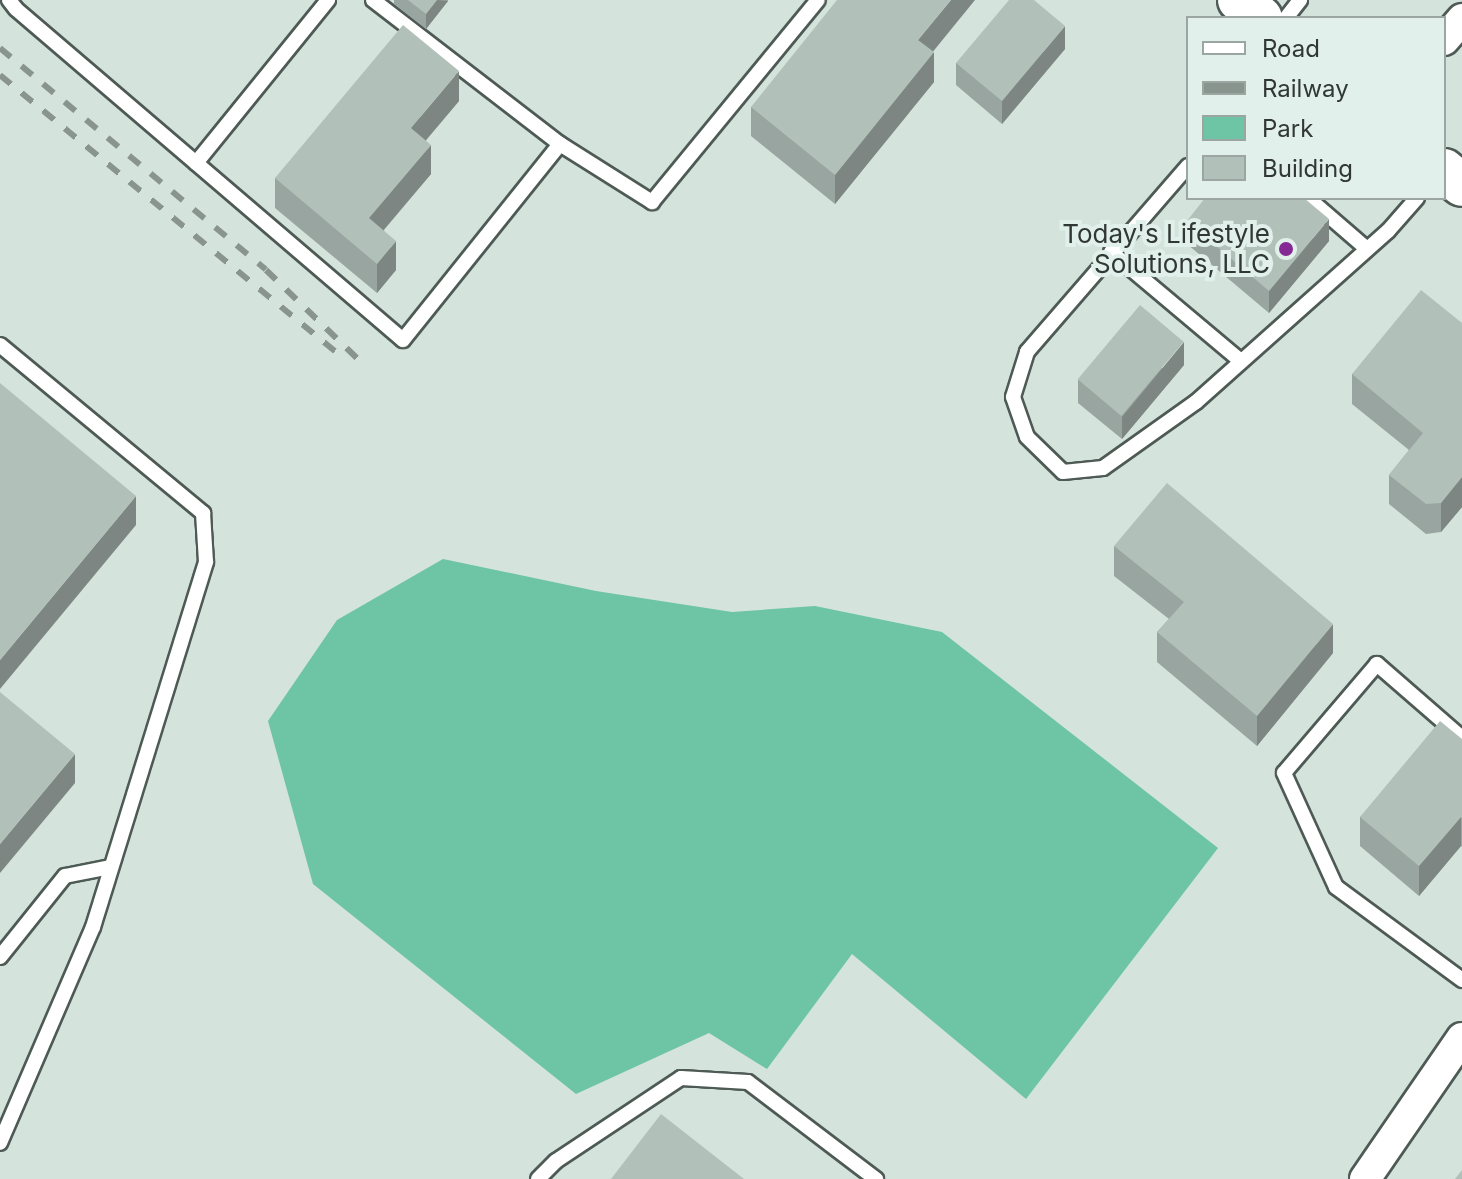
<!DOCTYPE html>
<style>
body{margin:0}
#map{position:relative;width:1462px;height:1179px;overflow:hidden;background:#d4e3dc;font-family:Inter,sans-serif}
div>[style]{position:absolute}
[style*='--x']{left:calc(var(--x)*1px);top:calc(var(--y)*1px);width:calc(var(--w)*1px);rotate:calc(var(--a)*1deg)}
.green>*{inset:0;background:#6dc5a5}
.roads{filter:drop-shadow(2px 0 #4e5a55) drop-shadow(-2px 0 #4e5a55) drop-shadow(0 2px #4e5a55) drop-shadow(0 -2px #4e5a55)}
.lane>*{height:14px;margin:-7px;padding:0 7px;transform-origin:7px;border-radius:7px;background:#fff}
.street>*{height:30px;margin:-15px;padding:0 15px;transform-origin:15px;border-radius:15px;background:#fff}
.secondary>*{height:42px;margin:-21px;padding:0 21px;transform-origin:21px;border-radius:21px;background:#fff}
.rail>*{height:6px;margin-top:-3px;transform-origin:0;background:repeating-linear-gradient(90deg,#89948f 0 14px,transparent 0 28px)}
.wall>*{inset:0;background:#99a5a0}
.shaded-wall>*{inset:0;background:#7d8682}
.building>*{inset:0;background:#b2c0ba;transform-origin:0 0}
.dots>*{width:22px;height:22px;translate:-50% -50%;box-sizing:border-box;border:4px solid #e1f0ea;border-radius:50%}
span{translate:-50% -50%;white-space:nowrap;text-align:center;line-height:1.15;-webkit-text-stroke:8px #e1f0ea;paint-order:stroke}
.poi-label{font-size:26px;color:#313735}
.right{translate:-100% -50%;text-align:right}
.legend{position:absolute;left:1186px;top:16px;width:260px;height:184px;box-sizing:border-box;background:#e1f0ea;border:2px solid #9ba6a2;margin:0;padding:10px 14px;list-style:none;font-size:24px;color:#313735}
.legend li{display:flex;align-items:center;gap:16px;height:40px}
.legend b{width:40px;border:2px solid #9ba6a2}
</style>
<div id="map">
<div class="green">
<div style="clip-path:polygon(443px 559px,596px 591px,732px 612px,815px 606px,942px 632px,1218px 848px,1026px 1099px,852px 954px,767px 1069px,709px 1033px,576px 1094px,313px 884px,268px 721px,337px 620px)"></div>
</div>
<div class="roads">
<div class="lane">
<div style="--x:9;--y:0;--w:11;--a:52"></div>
<div style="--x:16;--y:9;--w:509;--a:40.54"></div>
<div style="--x:403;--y:340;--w:251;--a:-51.3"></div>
<div style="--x:560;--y:144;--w:109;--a:32.2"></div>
<div style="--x:652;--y:202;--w:261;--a:-50.6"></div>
<div style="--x:373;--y:0;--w:236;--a:37.6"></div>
<div style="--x:1286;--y:18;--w:23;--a:-52"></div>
<div style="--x:196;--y:163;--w:210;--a:-51"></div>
<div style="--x:1188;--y:166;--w:246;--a:130.9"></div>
<div style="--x:1027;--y:352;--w:47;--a:107.3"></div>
<div style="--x:1013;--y:397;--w:42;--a:70.7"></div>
<div style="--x:1027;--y:437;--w:50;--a:44.2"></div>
<div style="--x:1063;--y:472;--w:40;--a:-5.7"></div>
<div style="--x:1103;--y:468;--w:114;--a:-35.4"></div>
<div style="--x:1196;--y:402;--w:257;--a:-41.7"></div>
<div style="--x:1388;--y:231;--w:44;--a:-48.7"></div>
<div style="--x:1308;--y:198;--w:78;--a:40.8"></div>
<div style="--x:1111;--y:252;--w:170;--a:40"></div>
<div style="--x:0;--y:345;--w:264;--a:39.6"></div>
<div style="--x:203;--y:513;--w:49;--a:86.5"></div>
<div style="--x:206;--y:562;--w:382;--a:107.2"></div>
<div style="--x:93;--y:927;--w:235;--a:113.3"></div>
<div style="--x:1462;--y:738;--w:113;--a:-139"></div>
<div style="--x:1377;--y:664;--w:143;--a:130.5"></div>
<div style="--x:1284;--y:773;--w:125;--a:65.5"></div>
<div style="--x:1336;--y:887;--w:157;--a:36.4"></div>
<div style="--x:0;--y:957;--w:104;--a:-51.3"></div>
<div style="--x:65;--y:876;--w:47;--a:-11.1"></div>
<div style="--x:538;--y:1179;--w:25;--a:-45"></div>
<div style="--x:556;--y:1161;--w:150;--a:-33.6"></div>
<div style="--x:681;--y:1078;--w:67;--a:3.4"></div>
<div style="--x:748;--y:1082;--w:161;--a:37.2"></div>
</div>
<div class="street">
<div style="--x:1444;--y:40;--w:28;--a:-49"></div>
<div style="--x:1365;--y:1179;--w:171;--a:-55.5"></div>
</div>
<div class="secondary">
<div style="--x:1239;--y:0;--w:28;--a:39"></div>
<div style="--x:1444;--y:170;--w:23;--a:40"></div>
</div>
</div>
<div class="rail">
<div style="--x:0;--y:48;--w:346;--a:39.8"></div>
<div style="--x:266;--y:270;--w:139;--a:44.1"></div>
<div style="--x:0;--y:75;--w:435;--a:39.5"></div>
</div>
<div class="wall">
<div style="clip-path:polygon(394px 0,448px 0,448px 1px,426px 29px,394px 4px)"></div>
<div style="clip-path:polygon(1065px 49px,1002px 124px,956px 85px,956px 63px)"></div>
<div style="clip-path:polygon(933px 52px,934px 82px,835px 204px,751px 136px,751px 107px)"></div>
<div style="clip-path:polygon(459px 101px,426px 140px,431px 174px,384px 230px,396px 270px,377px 293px,275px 208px,275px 178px)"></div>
<div style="clip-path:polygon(1187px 221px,1329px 241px,1269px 313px,1187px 244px)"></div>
<div style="clip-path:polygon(1462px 323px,1462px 507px,1441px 532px,1426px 534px,1389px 504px,1389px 475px,1409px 450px,1352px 404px,1352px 374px)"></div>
<div style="clip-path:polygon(1184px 365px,1122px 439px,1078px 403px,1078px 380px)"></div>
<div style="clip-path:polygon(1114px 546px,1333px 653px,1257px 746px,1157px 662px,1157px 632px,1169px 619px,1114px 576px)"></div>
<div style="clip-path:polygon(1462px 739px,1462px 847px,1461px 846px,1419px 896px,1360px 846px,1360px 817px)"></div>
</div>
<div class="shaded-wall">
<div style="clip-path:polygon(437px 0,448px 1px,426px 29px,426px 14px)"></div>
<div style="clip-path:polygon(951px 0,975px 0,918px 70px,918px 40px)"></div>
<div style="clip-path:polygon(1065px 26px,1065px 49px,1002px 124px,1002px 101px)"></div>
<div style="clip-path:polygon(934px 52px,934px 82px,835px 204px,835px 175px)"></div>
<div style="clip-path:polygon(459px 71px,459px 101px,411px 158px,411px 128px)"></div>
<div style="clip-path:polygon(431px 145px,431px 174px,369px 247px,369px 218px)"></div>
<div style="clip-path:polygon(1329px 219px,1329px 241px,1269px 313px,1269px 291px)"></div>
<div style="clip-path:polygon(396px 241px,396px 270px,377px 293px,377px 264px)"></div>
<div style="clip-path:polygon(1184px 342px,1184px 365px,1122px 439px,1122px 417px)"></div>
<div style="clip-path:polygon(1462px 477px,1462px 507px,1441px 532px,1441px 503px)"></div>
<div style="clip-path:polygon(136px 496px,136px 525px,0 689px,0 660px)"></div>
<div style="clip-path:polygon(1333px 624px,1333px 653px,1257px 746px,1257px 716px)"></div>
<div style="clip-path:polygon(75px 754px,75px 783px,0 873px,0 844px)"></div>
<div style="clip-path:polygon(1461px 817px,1461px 846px,1419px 896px,1419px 866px)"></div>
</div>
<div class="building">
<div style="clip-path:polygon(408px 0,437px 0,426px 14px)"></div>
<div style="clip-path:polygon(837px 0,951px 0,918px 40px,934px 52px,835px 175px,751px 107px)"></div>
<div style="clip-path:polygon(1009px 0,1034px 0,1065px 26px,1002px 101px,956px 63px)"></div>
<div style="clip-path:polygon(403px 25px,459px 71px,411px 128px,431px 145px,369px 218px,396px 241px,377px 264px,275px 178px)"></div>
<div style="clip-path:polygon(1205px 198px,1304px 198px,1329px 219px,1269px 291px,1187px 221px)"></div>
<div style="clip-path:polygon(1421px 290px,1462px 323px,1462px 477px,1441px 503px,1426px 504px,1389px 475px,1423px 433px,1352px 374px)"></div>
<div style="left:1140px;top:305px;width:57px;height:97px;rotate:40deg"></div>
<div style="clip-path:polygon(0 383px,136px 496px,0 660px)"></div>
<div style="clip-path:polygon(1167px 483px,1333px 624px,1257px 716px,1157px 632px,1184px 602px,1114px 546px)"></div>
<div style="clip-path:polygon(0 692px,75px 754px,0 844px)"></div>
<div style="clip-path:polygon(1440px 721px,1462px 739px,1462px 818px,1461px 817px,1419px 866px,1360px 817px)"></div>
<div style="clip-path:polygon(661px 1114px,744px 1179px,611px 1179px)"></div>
<div style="clip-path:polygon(1462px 1170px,1462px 1179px,1455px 1179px)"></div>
</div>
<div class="dots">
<div style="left:1286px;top:249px;background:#852994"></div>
</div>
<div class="poi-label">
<span class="right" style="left:1270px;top:249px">Today's Lifestyle<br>Solutions, LLC</span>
</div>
<ul class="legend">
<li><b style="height:10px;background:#fff"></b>Road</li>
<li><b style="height:10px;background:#89948f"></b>Railway</li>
<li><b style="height:22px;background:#6dc5a5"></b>Park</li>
<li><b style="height:22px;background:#b2c0ba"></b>Building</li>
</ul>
</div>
